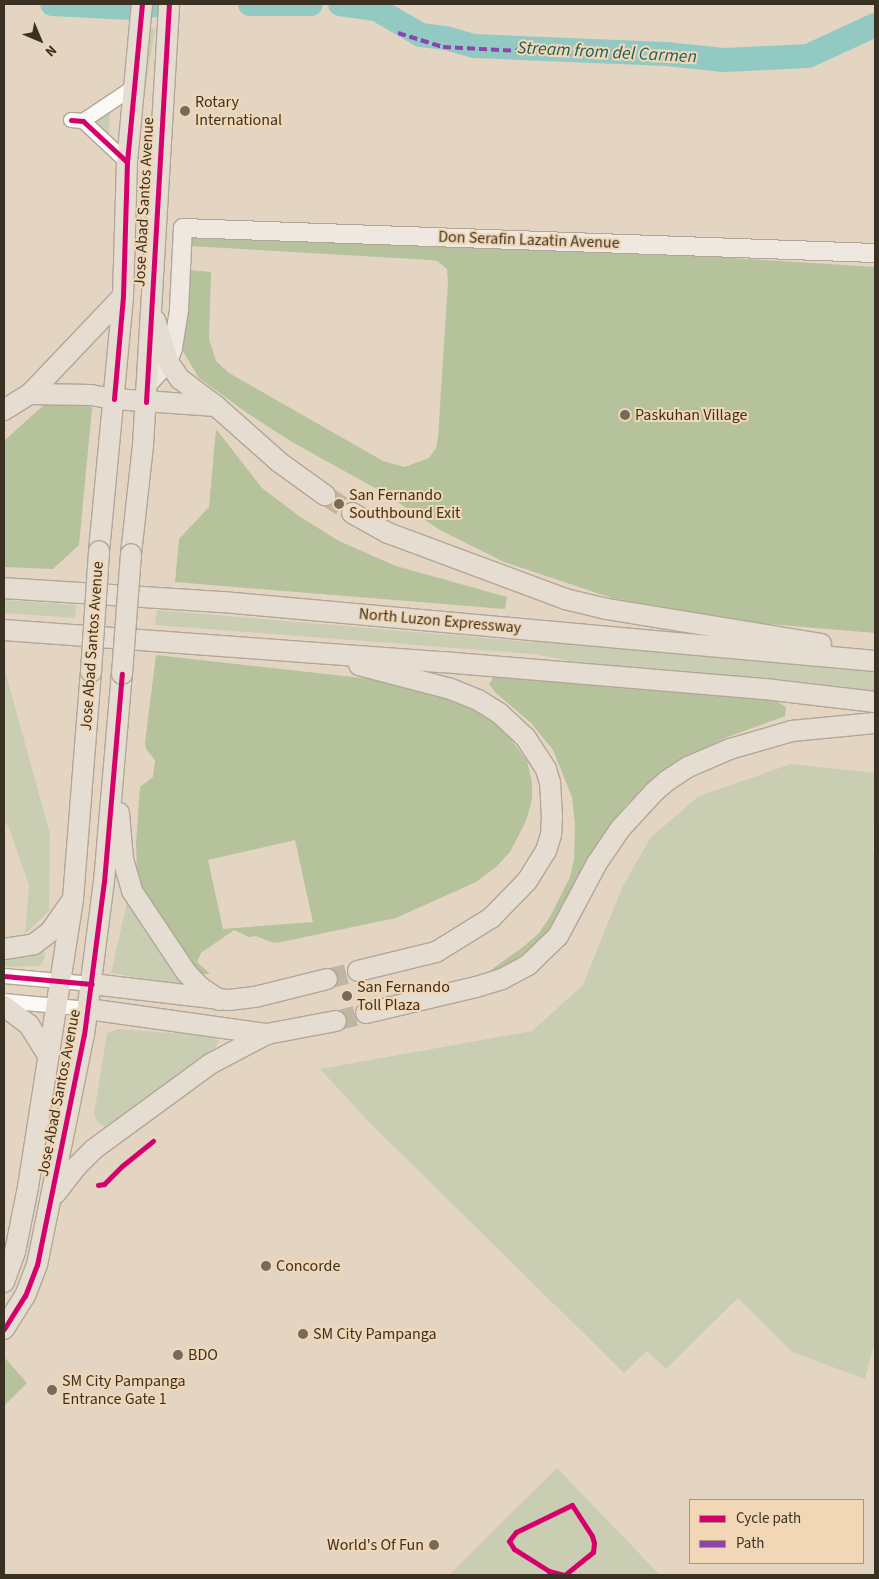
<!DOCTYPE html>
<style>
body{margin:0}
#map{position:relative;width:879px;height:1579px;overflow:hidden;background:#e3d5c2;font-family:"Source Sans 3",sans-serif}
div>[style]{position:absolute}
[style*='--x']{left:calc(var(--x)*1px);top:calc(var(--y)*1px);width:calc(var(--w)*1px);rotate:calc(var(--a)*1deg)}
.green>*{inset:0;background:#c9ceb3;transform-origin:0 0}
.forest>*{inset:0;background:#b5c29c}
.river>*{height:24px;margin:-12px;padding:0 12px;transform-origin:12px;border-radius:12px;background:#92cac3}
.highway-tunnel>*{height:20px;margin-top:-10px;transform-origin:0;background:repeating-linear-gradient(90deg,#c1b4a2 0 20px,transparent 0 30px)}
.roads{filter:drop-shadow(1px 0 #b2a698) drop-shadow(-1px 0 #b2a698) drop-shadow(0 1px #b2a698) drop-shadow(0 -1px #b2a698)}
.minor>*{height:14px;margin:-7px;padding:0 7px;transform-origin:7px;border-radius:7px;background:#fbf9f6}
.major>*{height:18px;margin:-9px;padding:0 9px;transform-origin:9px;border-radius:9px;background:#eee8e0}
.highway>*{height:20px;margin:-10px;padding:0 10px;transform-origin:10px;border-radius:10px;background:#e5ddd1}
.bridges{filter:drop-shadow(1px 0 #b4a794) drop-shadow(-1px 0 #b4a794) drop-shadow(0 1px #b4a794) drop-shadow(0 -1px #b4a794)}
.highway-bridge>*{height:20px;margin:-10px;padding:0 10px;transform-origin:10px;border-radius:10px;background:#e5ddd1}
.quiet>*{height:4px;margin-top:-2px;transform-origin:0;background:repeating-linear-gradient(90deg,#8e44ad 0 8px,transparent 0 12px)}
.cycleway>*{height:5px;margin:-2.5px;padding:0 2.5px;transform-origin:2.5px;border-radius:2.5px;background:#d6006c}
.dots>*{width:14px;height:14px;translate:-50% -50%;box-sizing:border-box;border:2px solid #f1d7b5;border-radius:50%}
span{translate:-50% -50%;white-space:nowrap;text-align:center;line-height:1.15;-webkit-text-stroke:4px #f1d7b5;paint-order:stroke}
.poi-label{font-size:16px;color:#3b3123}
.left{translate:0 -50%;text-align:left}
.right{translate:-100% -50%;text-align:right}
.street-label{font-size:16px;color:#3b3123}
.water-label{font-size:18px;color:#155e5e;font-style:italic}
.frame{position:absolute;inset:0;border:5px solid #3b3123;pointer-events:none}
.legend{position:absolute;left:689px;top:1499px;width:175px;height:65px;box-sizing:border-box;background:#f1d7b5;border:1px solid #a8957b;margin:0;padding:6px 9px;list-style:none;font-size:15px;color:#3b3123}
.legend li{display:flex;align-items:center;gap:10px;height:25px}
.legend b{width:25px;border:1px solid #a8957b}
.north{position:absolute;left:15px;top:15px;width:50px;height:50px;-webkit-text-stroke:4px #f1d7b5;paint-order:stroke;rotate:135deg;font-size:14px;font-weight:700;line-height:20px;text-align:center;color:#3b3123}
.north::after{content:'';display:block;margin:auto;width:18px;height:22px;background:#3b3123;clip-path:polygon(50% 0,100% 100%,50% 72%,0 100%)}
</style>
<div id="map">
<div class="green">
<div style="left:149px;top:28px;width:6px;height:130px;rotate:9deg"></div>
<div style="clip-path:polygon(110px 108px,109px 135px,89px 121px)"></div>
<div style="left:4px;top:600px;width:72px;height:13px;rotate:4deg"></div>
<div style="clip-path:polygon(157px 610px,532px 642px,639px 644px,875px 667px,875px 693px,626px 671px,533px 654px,155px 625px)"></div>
<div style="clip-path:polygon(4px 667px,50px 834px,49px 911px,25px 934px,29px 885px,9px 828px,4px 821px)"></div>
<div style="clip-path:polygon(791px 764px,875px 773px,873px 852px,875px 853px,875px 1341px,865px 1379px,792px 1352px,738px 1298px,666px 1369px,647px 1351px,624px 1373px,369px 1122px,320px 1069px,532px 1031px,583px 985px,622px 888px,650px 838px,699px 796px)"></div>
<div style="clip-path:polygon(128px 898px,186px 986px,111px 973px)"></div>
<div style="clip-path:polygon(43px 949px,45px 953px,44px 960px,39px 966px,4px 967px,4px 955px)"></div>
<div style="clip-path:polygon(118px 1029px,212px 1036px,219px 1041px,215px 1048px,106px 1127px,98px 1123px,94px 1114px,107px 1033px)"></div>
<div style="clip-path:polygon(557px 1468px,660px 1575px,449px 1575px,497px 1527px)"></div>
</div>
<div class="forest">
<div style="clip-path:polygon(191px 235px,625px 251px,875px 267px,875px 633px,722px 620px,612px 598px,504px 562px,440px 530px,384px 493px,292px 442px,247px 413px,199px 378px,181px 348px,188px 270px,211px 272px,209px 339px,216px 361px,229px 373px,383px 461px,405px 467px,429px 458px,436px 448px,438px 437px,448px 282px,447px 269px,437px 261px,431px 260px,190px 246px)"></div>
<div style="clip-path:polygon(47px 402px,85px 402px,92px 408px,79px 545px,53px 569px,4px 567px,4px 441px)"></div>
<div style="clip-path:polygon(216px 429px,262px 488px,299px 516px,339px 541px,396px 566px,507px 597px,505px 609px,175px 582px,179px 539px,209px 507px)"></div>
<div style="clip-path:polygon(evenodd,156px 655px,380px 680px,412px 686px,472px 706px,489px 717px,510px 738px,527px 761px,532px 782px,532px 799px,526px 821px,510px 852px,496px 867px,476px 882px,396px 918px,281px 942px,274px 943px,256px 936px,249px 937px,234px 930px,201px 953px,197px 962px,210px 974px,198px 974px,143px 893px,137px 869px,136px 843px,140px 787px,153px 777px,155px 760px,146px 749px,145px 743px,156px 655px,295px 840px,313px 922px,223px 929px,208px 860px,295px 840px)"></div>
<div style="clip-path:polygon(493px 678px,557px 678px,774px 700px,786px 707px,785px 716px,725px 738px,686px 758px,650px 783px,626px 805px,599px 841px,550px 933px,530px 954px,504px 969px,484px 975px,523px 947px,539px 933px,551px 915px,570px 877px,574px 859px,575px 825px,572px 797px,553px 750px,531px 723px,495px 692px,489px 684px)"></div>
<div style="clip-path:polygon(4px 1357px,27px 1383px,4px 1406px)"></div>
</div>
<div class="river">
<div style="--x:52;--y:4;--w:79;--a:2.9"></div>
<div style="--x:131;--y:8;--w:33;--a:-7"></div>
<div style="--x:250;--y:4;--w:61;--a:0"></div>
<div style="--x:340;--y:4;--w:36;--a:8"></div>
<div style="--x:376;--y:9;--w:52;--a:30"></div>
<div style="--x:421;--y:35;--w:25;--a:7"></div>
<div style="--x:446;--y:38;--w:29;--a:16"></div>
<div style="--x:474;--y:46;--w:192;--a:2.4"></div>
<div style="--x:666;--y:54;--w:58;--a:5.9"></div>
<div style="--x:724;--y:60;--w:84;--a:-2.7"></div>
<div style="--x:808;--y:56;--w:74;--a:-24.8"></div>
</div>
<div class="highway-tunnel">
<div style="--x:325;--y:495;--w:32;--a:34"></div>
<div style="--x:327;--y:979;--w:32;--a:-14"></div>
<div style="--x:336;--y:1021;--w:31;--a:-15"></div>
</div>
<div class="roads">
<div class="minor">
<div style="--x:71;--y:120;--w:12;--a:5"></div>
<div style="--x:83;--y:121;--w:60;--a:43"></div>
<div style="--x:83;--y:121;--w:61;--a:-33.7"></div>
<div style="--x:4;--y:976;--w:88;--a:5.2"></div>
<div style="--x:4;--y:1001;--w:84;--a:5.4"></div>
</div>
<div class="major">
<div style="--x:146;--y:386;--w:33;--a:-47"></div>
<div style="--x:168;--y:362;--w:15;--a:-70"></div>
<div style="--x:173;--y:348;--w:39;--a:-81"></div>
<div style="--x:179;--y:309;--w:81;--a:-87.2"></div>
<div style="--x:183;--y:228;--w:692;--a:2.07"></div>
</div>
<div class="highway">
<div style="--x:155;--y:320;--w:44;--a:72.8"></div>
<div style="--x:168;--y:362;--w:21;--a:55"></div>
<div style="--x:180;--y:379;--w:45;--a:36.9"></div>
<div style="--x:216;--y:406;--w:84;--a:41.6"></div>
<div style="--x:279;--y:462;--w:57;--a:35.7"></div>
<div style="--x:30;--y:394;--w:61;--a:0.9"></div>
<div style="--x:91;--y:395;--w:23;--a:10"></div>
<div style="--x:114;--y:399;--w:102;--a:3.9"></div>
<div style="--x:4;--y:410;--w:31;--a:-32"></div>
<div style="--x:30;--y:394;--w:135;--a:-46.5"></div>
<div style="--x:352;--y:513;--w:41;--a:29.1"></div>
<div style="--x:388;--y:533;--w:189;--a:20.4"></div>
<div style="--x:565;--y:599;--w:43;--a:13.4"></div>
<div style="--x:607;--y:609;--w:217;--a:9.3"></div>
<div style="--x:99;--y:551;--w:256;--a:-84.6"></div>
<div style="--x:123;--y:296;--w:134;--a:-88.3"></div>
<div style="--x:127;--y:162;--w:159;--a:-84.6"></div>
<div style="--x:131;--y:554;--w:110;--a:-83.7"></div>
<div style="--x:143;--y:445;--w:442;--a:-86.6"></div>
<div style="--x:4;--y:588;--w:219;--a:3.7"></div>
<div style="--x:223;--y:602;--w:655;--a:5.17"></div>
<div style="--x:4;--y:630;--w:440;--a:4.2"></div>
<div style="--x:443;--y:662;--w:331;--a:4.8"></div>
<div style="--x:773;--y:690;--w:103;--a:6.7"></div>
<div style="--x:119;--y:813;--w:46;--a:85"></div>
<div style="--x:123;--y:859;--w:33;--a:74"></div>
<div style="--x:132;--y:891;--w:97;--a:56.3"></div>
<div style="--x:186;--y:972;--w:21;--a:47"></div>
<div style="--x:200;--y:987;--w:23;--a:34"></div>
<div style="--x:4;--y:949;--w:30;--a:-9"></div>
<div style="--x:34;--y:944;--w:20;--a:-37"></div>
<div style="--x:50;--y:932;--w:35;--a:-55"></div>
<div style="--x:358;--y:971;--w:80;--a:-13.7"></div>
<div style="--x:436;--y:952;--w:65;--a:-31.7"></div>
<div style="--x:491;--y:918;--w:52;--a:-45.8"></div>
<div style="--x:527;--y:881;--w:36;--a:-58"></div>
<div style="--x:546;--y:851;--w:17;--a:-73"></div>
<div style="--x:551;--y:835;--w:17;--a:-87"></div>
<div style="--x:552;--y:818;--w:35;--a:-93"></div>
<div style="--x:550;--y:783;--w:15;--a:-106"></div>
<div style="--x:546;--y:769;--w:37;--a:-123"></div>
<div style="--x:526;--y:738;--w:37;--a:-137"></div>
<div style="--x:499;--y:713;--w:25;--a:-148"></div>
<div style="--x:478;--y:700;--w:29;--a:-158"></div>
<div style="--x:451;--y:689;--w:95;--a:-165.4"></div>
<div style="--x:92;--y:984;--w:138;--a:6.7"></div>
<div style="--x:229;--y:1000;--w:26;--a:-7"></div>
<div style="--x:255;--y:997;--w:74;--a:-14"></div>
<div style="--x:4;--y:1006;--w:31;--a:37"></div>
<div style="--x:29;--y:1025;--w:36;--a:58"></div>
<div style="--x:88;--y:1009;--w:181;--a:8"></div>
<div style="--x:366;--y:1013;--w:113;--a:-13.3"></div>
<div style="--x:476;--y:987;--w:27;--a:-17"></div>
<div style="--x:502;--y:979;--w:30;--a:-28"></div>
<div style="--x:528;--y:965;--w:42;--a:-44"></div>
<div style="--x:558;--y:936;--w:83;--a:-61.9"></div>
<div style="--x:597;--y:863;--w:41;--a:-55.9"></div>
<div style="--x:620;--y:829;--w:50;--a:-47.4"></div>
<div style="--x:654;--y:792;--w:18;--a:-41"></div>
<div style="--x:668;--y:780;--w:24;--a:-33"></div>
<div style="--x:688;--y:767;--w:46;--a:-23.2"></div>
<div style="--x:730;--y:749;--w:65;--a:-16.2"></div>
<div style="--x:792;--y:731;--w:83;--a:-5.5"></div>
<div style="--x:55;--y:1194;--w:33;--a:-52"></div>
<div style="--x:75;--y:1168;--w:27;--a:-45"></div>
<div style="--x:94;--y:1149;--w:144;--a:-36.2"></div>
<div style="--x:210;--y:1064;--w:64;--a:-27.8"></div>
<div style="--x:267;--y:1034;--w:70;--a:-10.7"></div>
<div style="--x:4;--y:1282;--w:32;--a:-70"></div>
<div style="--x:15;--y:1252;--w:66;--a:-78.7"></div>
<div style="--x:28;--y:1187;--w:291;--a:-81.1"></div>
<div style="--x:73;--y:899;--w:228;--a:-85.5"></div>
<div style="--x:4;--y:1329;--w:39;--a:-58"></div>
<div style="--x:25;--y:1296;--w:33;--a:-69"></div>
<div style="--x:37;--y:1265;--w:235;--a:-78.5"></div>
<div style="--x:84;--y:1035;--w:154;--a:-82.6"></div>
<div style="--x:104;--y:882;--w:209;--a:-85.1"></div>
</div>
</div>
<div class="bridges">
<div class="highway-bridge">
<div style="--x:91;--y:672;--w:121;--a:-86.2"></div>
<div style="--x:122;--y:674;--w:120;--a:-85.7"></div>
</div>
</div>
<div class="quiet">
<div style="--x:398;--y:33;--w:47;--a:17.3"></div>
<div style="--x:443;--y:47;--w:175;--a:2.9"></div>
</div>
<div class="cycleway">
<div style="--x:71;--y:120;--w:12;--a:5"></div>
<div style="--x:83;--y:121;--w:60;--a:43"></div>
<div style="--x:114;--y:399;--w:103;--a:-85"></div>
<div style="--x:123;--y:296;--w:134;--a:-88.3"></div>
<div style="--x:127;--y:162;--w:159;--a:-84.6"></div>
<div style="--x:146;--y:402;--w:399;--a:-86.7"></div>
<div style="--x:4;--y:976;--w:88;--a:5.2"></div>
<div style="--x:98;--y:1185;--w:6;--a:-9"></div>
<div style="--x:104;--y:1184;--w:25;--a:-45"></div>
<div style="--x:122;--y:1166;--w:40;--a:-39"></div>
<div style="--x:4;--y:1329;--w:39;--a:-58"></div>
<div style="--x:25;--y:1296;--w:33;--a:-69"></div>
<div style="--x:37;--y:1265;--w:235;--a:-78.5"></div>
<div style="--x:84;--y:1035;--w:154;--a:-82.6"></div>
<div style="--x:104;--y:882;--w:209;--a:-85.1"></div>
<div style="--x:564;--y:1575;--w:16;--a:-165"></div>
<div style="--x:549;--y:1571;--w:41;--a:-147.8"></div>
<div style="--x:514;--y:1549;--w:9;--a:-122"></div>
<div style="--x:509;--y:1541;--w:11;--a:-52"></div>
<div style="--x:516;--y:1532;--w:62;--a:-25.7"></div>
<div style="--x:572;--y:1505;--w:37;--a:57"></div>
<div style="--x:592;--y:1536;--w:7;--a:74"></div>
<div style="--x:594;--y:1543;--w:9;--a:96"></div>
<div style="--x:593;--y:1552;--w:36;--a:141"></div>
</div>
<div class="dots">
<div style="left:185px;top:111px;background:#766a5b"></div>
<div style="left:625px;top:415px;background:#766a5b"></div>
<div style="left:339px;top:504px;background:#766a5b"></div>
<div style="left:347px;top:996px;background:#766a5b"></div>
<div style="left:266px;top:1266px;background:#766a5b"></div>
<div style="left:303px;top:1334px;background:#766a5b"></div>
<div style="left:178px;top:1355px;background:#766a5b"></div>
<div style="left:52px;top:1390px;background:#766a5b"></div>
<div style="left:434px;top:1545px;background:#766a5b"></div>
</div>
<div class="poi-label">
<span class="left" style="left:195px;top:111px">Rotary<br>International</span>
<span class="left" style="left:635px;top:415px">Paskuhan Village</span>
<span class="left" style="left:349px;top:504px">San Fernando<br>Southbound Exit</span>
<span class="left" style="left:357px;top:996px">San Fernando<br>Toll Plaza</span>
<span class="left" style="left:276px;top:1266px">Concorde</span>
<span class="left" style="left:313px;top:1334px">SM City Pampanga</span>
<span class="left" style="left:188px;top:1355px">BDO</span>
<span class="left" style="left:62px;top:1390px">SM City Pampanga<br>Entrance Gate 1</span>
<span class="right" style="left:424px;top:1545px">World's Of Fun</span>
</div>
<div class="street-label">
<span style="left:144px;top:202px;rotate:-87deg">Jose Abad Santos Avenue</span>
<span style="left:529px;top:240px;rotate:2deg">Don Serafin Lazatin Avenue</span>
<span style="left:440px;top:621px;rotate:5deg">North Luzon Expressway</span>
<span style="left:92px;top:646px;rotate:-86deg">Jose Abad Santos Avenue</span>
<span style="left:59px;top:1093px;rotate:-79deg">Jose Abad Santos Avenue</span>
</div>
<div class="water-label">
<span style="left:607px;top:53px;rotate:3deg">Stream from del Carmen</span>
</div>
<div class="frame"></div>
<ul class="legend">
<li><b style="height:6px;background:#d6006c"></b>Cycle path</li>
<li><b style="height:6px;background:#8e44ad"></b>Path</li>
</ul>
<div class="north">N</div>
</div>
